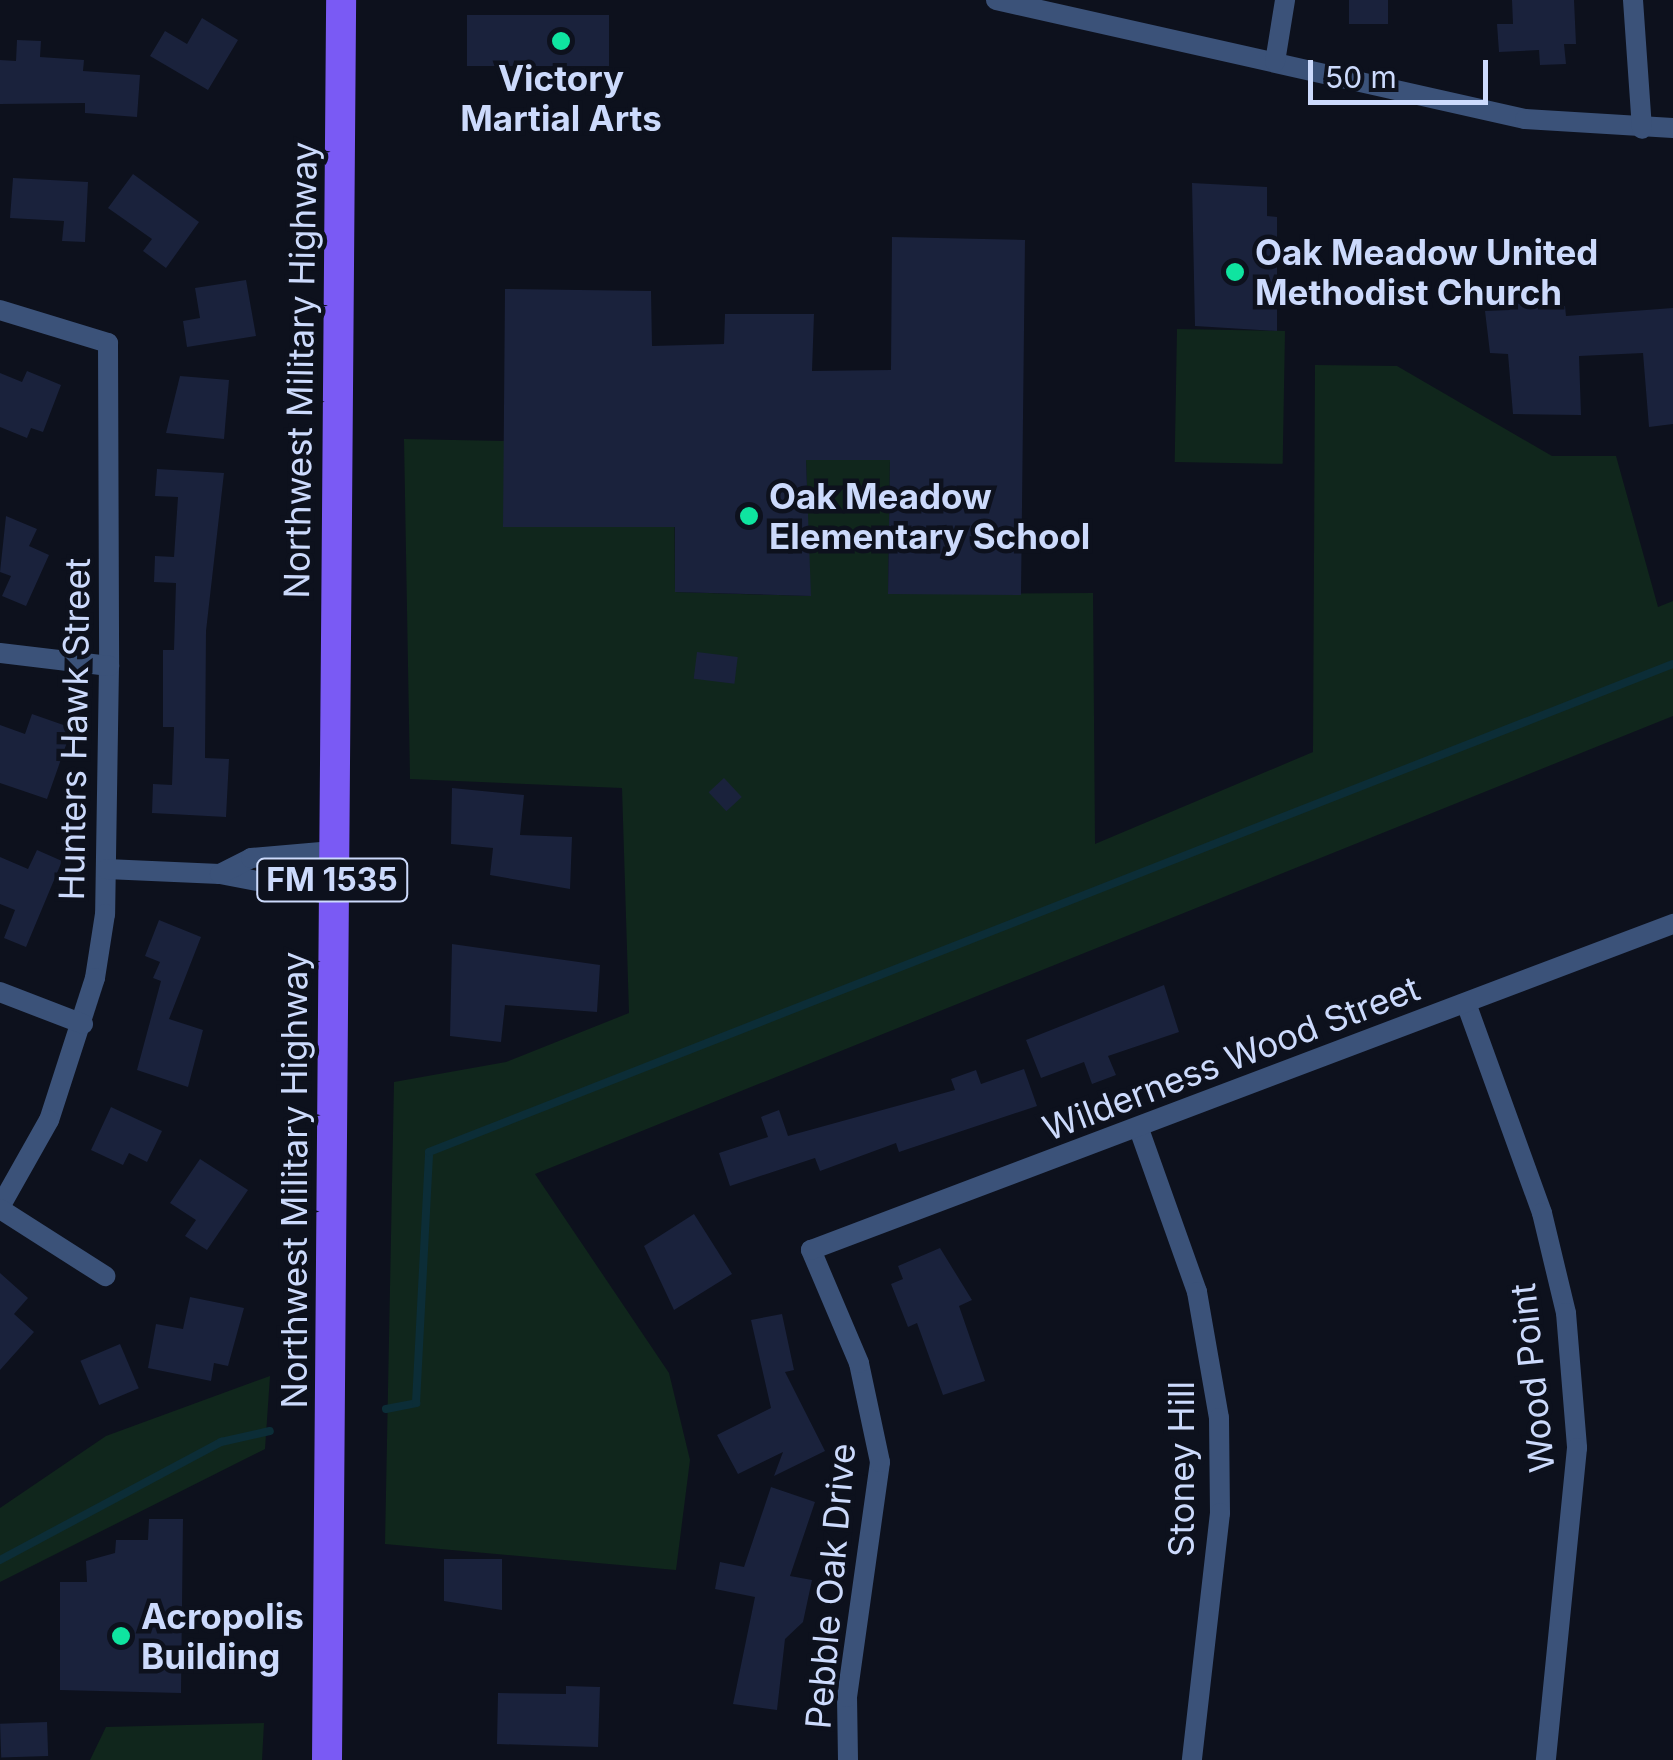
<!DOCTYPE html>
<style>
body{margin:0}
#map{position:relative;width:1673px;height:1760px;overflow:hidden;background:#0d111d;font-family:Inter,sans-serif}
div>[style]{position:absolute}
[style*='--x']{left:calc(var(--x)*1px);top:calc(var(--y)*1px);width:calc(var(--w)*1px);rotate:calc(var(--a)*1deg)}
.green>*{inset:0;background:#10261c;transform-origin:0 0}
.stream>*{height:8px;margin:-4px;padding:0 4px;transform-origin:4px;border-radius:4px;background:#0c2d37}
.building>*{inset:0;background:#1a223c;transform-origin:0 0}
.street>*{height:20px;margin:-10px;padding:0 10px;transform-origin:10px;border-radius:10px;background:#3b5279}
.primary>*{height:30px;margin:-15px;padding:0 15px;transform-origin:15px;border-radius:15px;background:#7a5af4}
.dots>*{width:28px;height:28px;translate:-50% -50%;box-sizing:border-box;border:5px solid #0d111d;border-radius:50%}
span{translate:-50% -50%;white-space:nowrap;text-align:center;line-height:1.15;-webkit-text-stroke:9px #0d111d;paint-order:stroke}
.shield-label span{padding:2px 8px;background:#0d111d;border:2px solid;border-radius:8px;-webkit-text-stroke-width:0}
.shield-label{font-size:32px;color:#ccdafc;font-weight:700}
.poi-label{font-size:35px;color:#ccdafc;font-weight:700}
.left{translate:0 -50%;text-align:left}
.street-label{font-size:35px;color:#ccdafc}
.scale{position:absolute;left:1308px;top:60px;width:180px;height:45px;box-sizing:border-box;border:5px solid #ccdafc;border-top:0;padding-left:12px;font-size:30px;line-height:35px;white-space:nowrap;color:#ccdafc;-webkit-text-stroke:8px #0d111d;paint-order:stroke}
</style>
<div id="map">
<div class="green">
<div style="left:1177px;top:329px;width:108px;height:133px;rotate:1deg"></div>
<div style="clip-path:polygon(1315px 365px,1397px 366px,1552px 456px,1616px 456px,1658px 607px,1673px 601px,1673px 716px,535px 1174px,669px 1373px,690px 1460px,676px 1570px,385px 1544px,394px 1082px,506px 1062px,629px 1013px,622px 788px,410px 779px,404px 439px,504px 441px,504px 527px,649px 527px,674px 467px,675px 592px,810px 596px,806px 460px,890px 460px,888px 594px,1093px 593px,1095px 844px,1313px 752px)"></div>
<div style="clip-path:polygon(270px 1376px,265px 1449px,0 1582px,0 1508px,106px 1436px)"></div>
<div style="clip-path:polygon(264px 1723px,262px 1760px,90px 1760px,106px 1727px)"></div>
</div>
<div class="stream">
<div style="--x:386;--y:1409;--w:31;--a:-11"></div>
<div style="--x:416;--y:1403;--w:251;--a:-87"></div>
<div style="--x:429;--y:1152;--w:1336;--a:-21.42"></div>
<div style="--x:0;--y:1560;--w:251;--a:-28.1"></div>
<div style="--x:221;--y:1442;--w:50;--a:-12.7"></div>
</div>
<div class="building">
<div style="left:1349px;top:0;width:39px;height:24px"></div>
<div style="clip-path:polygon(1512px 0,1574px 0,1576px 44px,1564px 44px,1566px 64px,1540px 65px,1539px 50px,1499px 52px,1497px 24px,1513px 24px)"></div>
<div style="left:609px;top:15px;width:51px;height:142px;rotate:90deg"></div>
<div style="clip-path:polygon(202px 18px,238px 40px,208px 90px,150px 56px,165px 31px,187px 44px)"></div>
<div style="clip-path:polygon(17px 40px,41px 41px,40px 57px,84px 60px,83px 71px,140px 75px,137px 117px,85px 113px,85px 103px,0 104px,0 60px,16px 61px)"></div>
<div style="clip-path:polygon(133px 174px,199px 222px,166px 268px,143px 251px,152px 239px,108px 208px)"></div>
<div style="clip-path:polygon(13px 178px,88px 182px,85px 242px,62px 241px,64px 221px,10px 218px)"></div>
<div style="clip-path:polygon(1192px 183px,1267px 187px,1267px 216px,1277px 217px,1277px 331px,1195px 326px)"></div>
<div style="clip-path:polygon(892px 237px,1025px 240px,1021px 595px,888px 594px,890px 460px,806px 460px,811px 596px,675px 592px,675px 527px,503px 527px,505px 289px,651px 291px,652px 346px,724px 344px,725px 314px,814px 314px,812px 371px,891px 370px)"></div>
<div style="clip-path:polygon(246px 280px,256px 336px,187px 347px,183px 321px,200px 318px,195px 288px)"></div>
<div style="clip-path:polygon(1508px 303px,1565px 306px,1566px 316px,1673px 308px,1673px 424px,1649px 427px,1643px 353px,1579px 356px,1581px 415px,1513px 414px,1508px 354px,1490px 353px,1485px 311px,1510px 310px)"></div>
<div style="clip-path:polygon(27px 371px,61px 385px,43px 432px,31px 428px,27px 438px,0 427px,0 373px,22px 382px)"></div>
<div style="clip-path:polygon(180px 376px,229px 380px,224px 439px,166px 433px)"></div>
<div style="clip-path:polygon(157px 469px,224px 473px,206px 631px,205px 758px,229px 759px,226px 817px,152px 813px,153px 784px,172px 785px,174px 727px,163px 727px,163px 650px,174px 650px,176px 583px,154px 582px,155px 556px,174px 557px,178px 497px,155px 496px)"></div>
<div style="clip-path:polygon(6px 516px,37px 529px,29px 546px,49px 555px,26px 606px,2px 596px,11px 576px,0 572px)"></div>
<div style="left:697px;top:652px;width:41px;height:27px;rotate:7deg"></div>
<div style="clip-path:polygon(32px 714px,72px 728px,47px 799px,0 783px,0 725px,25px 734px)"></div>
<div style="left:724px;top:778px;width:26px;height:21px;rotate:47deg"></div>
<div style="clip-path:polygon(452px 788px,524px 795px,520px 835px,572px 837px,570px 889px,490px 875px,493px 848px,451px 844px)"></div>
<div style="clip-path:polygon(37px 850px,62px 861px,26px 947px,4px 938px,15px 910px,0 904px,0 857px,28px 869px)"></div>
<div style="clip-path:polygon(159px 920px,201px 937px,169px 1019px,203px 1030px,188px 1087px,137px 1070px,161px 981px,153px 978px,160px 962px,145px 956px)"></div>
<div style="clip-path:polygon(452px 944px,600px 965px,597px 1012px,505px 1005px,501px 1042px,450px 1036px)"></div>
<div style="clip-path:polygon(1164px 985px,1179px 1032px,1108px 1056px,1116px 1075px,1092px 1084px,1084px 1062px,1041px 1078px,1026px 1040px)"></div>
<div style="clip-path:polygon(1024px 1069px,1037px 1106px,899px 1152px,896px 1143px,820px 1171px,815px 1158px,730px 1186px,719px 1153px,768px 1137px,761px 1117px,779px 1110px,788px 1136px,955px 1090px,951px 1079px,976px 1070px,981px 1084px)"></div>
<div style="clip-path:polygon(111px 1107px,162px 1131px,147px 1162px,129px 1153px,123px 1165px,91px 1150px)"></div>
<div style="clip-path:polygon(200px 1159px,248px 1190px,207px 1250px,185px 1236px,196px 1220px,170px 1203px)"></div>
<div style="clip-path:polygon(694px 1214px,732px 1274px,674px 1310px,644px 1246px)"></div>
<div style="clip-path:polygon(940px 1248px,972px 1300px,959px 1306px,985px 1381px,943px 1395px,917px 1323px,908px 1327px,891px 1284px,903px 1279px,898px 1266px)"></div>
<div style="clip-path:polygon(0 1273px,28px 1298px,14px 1314px,34px 1332px,0 1370px)"></div>
<div style="clip-path:polygon(190px 1297px,244px 1308px,228px 1366px,214px 1363px,211px 1381px,148px 1368px,156px 1324px,183px 1329px)"></div>
<div style="clip-path:polygon(782px 1314px,794px 1370px,785px 1372px,825px 1451px,774px 1476px,783px 1452px,738px 1474px,717px 1435px,771px 1408px,751px 1320px)"></div>
<div style="left:120px;top:1344px;width:48px;height:43px;rotate:67deg"></div>
<div style="clip-path:polygon(771px 1487px,815px 1502px,790px 1576px,812px 1580px,803px 1622px,785px 1639px,777px 1710px,733px 1704px,755px 1597px,715px 1589px,720px 1562px,744px 1567px)"></div>
<div style="clip-path:polygon(149px 1519px,183px 1519px,181px 1693px,60px 1690px,60px 1582px,87px 1582px,86px 1561px,115px 1553px,116px 1540px,148px 1540px)"></div>
<div style="clip-path:polygon(444px 1559px,502px 1559px,502px 1610px,444px 1601px)"></div>
<div style="clip-path:polygon(566px 1686px,600px 1687px,598px 1747px,497px 1744px,498px 1693px,566px 1694px)"></div>
<div style="left:47px;top:1722px;width:34px;height:47px;rotate:88deg"></div>
</div>
<div class="street">
<div style="--x:996;--y:0;--w:542;--a:12.68"></div>
<div style="--x:1525;--y:119;--w:148;--a:3.5"></div>
<div style="--x:1633;--y:0;--w:129;--a:86"></div>
<div style="--x:1275;--y:62;--w:63;--a:-80.8"></div>
<div style="--x:0;--y:310;--w:113;--a:17"></div>
<div style="--x:108;--y:343;--w:323;--a:89.8"></div>
<div style="--x:109;--y:666;--w:248;--a:90.9"></div>
<div style="--x:105;--y:914;--w:65;--a:98.9"></div>
<div style="--x:95;--y:978;--w:149;--a:107.9"></div>
<div style="--x:49;--y:1120;--w:100;--a:119.4"></div>
<div style="--x:0;--y:653;--w:110;--a:6.8"></div>
<div style="--x:106;--y:869;--w:114;--a:2.5"></div>
<div style="--x:220;--y:874;--w:114;--a:10.6"></div>
<div style="--x:220;--y:874;--w:35;--a:-27"></div>
<div style="--x:251;--y:858;--w:82;--a:-4.9"></div>
<div style="--x:0;--y:992;--w:89;--a:21.1"></div>
<div style="--x:1466;--y:1003;--w:223;--a:70.1"></div>
<div style="--x:1542;--y:1213;--w:103;--a:76.5"></div>
<div style="--x:1566;--y:1313;--w:135;--a:85.3"></div>
<div style="--x:1577;--y:1448;--w:314;--a:95.7"></div>
<div style="--x:1139;--y:1129;--w:173;--a:70.4"></div>
<div style="--x:1197;--y:1292;--w:128;--a:80.1"></div>
<div style="--x:1219;--y:1418;--w:95;--a:89.4"></div>
<div style="--x:1220;--y:1513;--w:249;--a:96.5"></div>
<div style="--x:0;--y:1209;--w:125;--a:32.5"></div>
<div style="--x:848;--y:1760;--w:63;--a:-90.9"></div>
<div style="--x:847;--y:1697;--w:237;--a:-82"></div>
<div style="--x:880;--y:1462;--w:101;--a:-102"></div>
<div style="--x:859;--y:1363;--w:123;--a:-113"></div>
<div style="--x:811;--y:1250;--w:922;--a:-20.72"></div>
</div>
<div class="primary">
<div style="--x:327;--y:1760;--w:1760;--a:-89.54"></div>
</div>
<div class="dots">
<div style="left:561px;top:41px;background:#0fe4a0"></div>
<div style="left:1235px;top:272px;background:#0fe4a0"></div>
<div style="left:749px;top:516px;background:#0fe4a0"></div>
<div style="left:121px;top:1636px;background:#0fe4a0"></div>
</div>
<div class="shield-label">
<span style="left:332px;top:880px">FM 1535</span>
</div>
<div class="poi-label">
<span style="left:561px;top:98px">Victory<br>Martial Arts</span>
<span class="left" style="left:1255px;top:272px">Oak Meadow United<br>Methodist Church</span>
<span class="left" style="left:769px;top:516px">Oak Meadow<br>Elementary School</span>
<span class="left" style="left:141px;top:1636px">Acropolis<br>Building</span>
</div>
<div class="street-label">
<span style="left:300px;top:370px;rotate:-89deg">Northwest Military Highway</span>
<span style="left:74px;top:729px;rotate:-89deg">Hunters Hawk Street</span>
<span style="left:1231px;top:1058px;rotate:-21deg">Wilderness Wood Street</span>
<span style="left:294px;top:1180px;rotate:-90deg">Northwest Military Highway</span>
<span style="left:1532px;top:1378px;rotate:-96deg">Wood Point</span>
<span style="left:1181px;top:1469px;rotate:-90deg">Stoney Hill</span>
<span style="left:830px;top:1586px;rotate:-85deg">Pebble Oak Drive</span>
</div>
<div class="scale">50 m</div>
</div>
